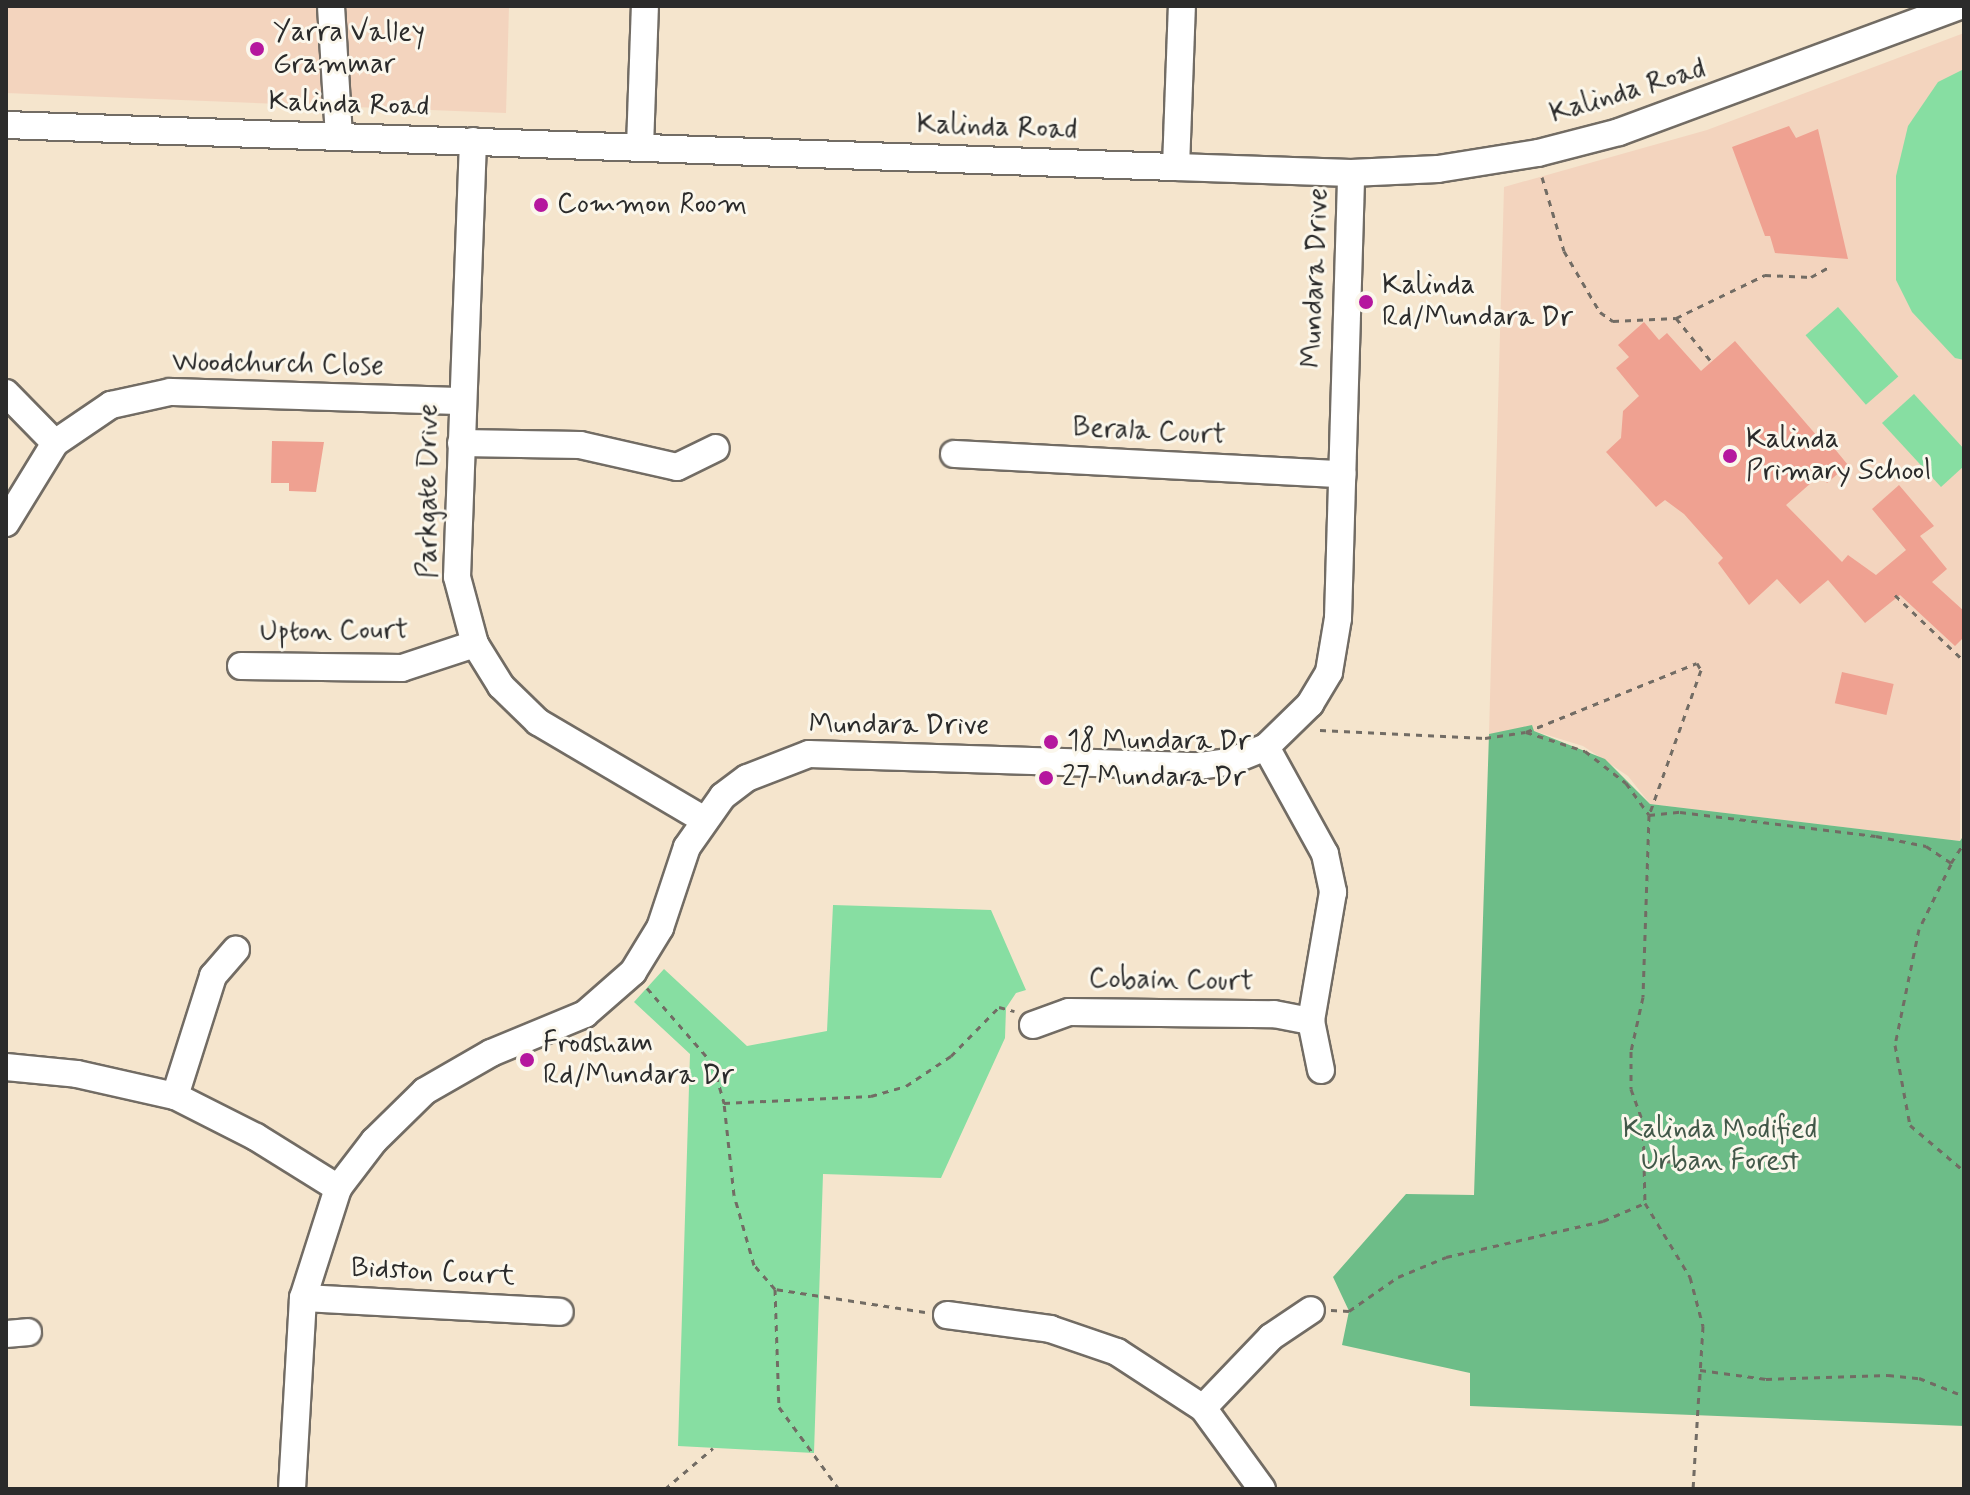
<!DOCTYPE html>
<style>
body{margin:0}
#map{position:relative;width:1970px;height:1495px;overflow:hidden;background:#f5e5cd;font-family:Mynerve,sans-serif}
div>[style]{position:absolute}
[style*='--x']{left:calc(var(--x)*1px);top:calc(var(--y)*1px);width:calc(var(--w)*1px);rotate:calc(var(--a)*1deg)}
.built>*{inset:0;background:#f3d4be}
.green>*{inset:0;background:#87dea2;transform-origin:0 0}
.forest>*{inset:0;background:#6dbd88}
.building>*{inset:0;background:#efa191;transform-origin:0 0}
.path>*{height:3px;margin-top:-1.5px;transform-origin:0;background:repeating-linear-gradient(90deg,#726c64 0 6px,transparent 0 12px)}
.roads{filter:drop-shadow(2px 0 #726c64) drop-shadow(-2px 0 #726c64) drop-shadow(0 2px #726c64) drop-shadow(0 -2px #726c64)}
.minor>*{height:26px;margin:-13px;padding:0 13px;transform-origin:13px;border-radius:13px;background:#fff}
.dots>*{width:22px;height:22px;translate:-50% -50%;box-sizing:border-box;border:4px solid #fbf7ec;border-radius:50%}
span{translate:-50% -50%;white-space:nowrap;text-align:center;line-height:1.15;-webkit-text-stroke:6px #fbf7ec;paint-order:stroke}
.poi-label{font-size:28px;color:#2b2b2b}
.left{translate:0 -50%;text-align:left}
.street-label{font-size:28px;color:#2b2b2b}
.park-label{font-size:28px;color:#425849}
.frame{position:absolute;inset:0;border:8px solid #2b2b2b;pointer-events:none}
</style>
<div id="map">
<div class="built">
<div style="clip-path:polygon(6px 6px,509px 6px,506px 113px,6px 93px)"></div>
<div style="clip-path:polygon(1964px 33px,1960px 841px,1650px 804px,1628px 776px,1583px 746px,1534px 731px,1489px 734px,1504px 187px,1707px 130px)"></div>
</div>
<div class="green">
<div style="clip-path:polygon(1964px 69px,1964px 360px,1955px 358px,1912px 312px,1896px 280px,1896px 176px,1908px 126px,1938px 82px)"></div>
<div style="left:1838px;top:307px;width:92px;height:43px;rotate:49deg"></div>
<div style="clip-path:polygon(1914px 394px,1964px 449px,1964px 466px,1941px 487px,1882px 423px)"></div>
<div style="clip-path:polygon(833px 905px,991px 910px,1026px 990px,1016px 993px,1006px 1008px,1005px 1038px,941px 1178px,823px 1174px,814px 1453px,678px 1446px,690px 1054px,634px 1002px,664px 969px,747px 1046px,827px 1031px)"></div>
</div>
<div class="forest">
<div style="clip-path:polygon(1532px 725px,1534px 731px,1605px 759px,1650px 804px,1960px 841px,1964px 835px,1964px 1426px,1470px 1406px,1470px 1373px,1342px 1345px,1349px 1311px,1333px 1277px,1406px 1194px,1474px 1195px,1489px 734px)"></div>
</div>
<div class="building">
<div style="clip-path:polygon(1789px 126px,1796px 138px,1818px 129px,1848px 259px,1775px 253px,1770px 236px,1765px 236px,1732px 147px)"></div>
<div style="clip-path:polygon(1644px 322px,1659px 340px,1667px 333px,1701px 371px,1735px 341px,1830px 451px,1834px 448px,1848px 465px,1827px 483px,1820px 475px,1786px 505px,1842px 562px,1848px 555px,1876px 575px,1906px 550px,1872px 509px,1899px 485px,1934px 526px,1920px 536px,1947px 569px,1932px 582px,1964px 611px,1964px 637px,1955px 646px,1900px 595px,1865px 623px,1828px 580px,1800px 604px,1777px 579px,1749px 605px,1718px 563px,1723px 558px,1684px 514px,1665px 500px,1656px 507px,1606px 452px,1621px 438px,1623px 411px,1639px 396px,1616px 368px,1629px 357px,1618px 345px)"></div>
<div style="clip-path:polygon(272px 441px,324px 442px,316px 492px,289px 491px,289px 483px,271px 483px)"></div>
<div style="left:1842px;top:672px;width:53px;height:32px;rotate:13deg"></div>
</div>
<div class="path">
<div style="--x:1542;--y:177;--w:77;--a:73.4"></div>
<div style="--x:1564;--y:251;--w:71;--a:59.5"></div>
<div style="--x:1600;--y:312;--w:16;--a:35"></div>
<div style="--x:1613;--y:321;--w:63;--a:-2.7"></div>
<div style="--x:1676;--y:318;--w:54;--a:51"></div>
<div style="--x:1676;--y:318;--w:99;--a:-25.8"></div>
<div style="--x:1765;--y:275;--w:46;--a:2.5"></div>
<div style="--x:1811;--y:277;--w:23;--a:-29"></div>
<div style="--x:1895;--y:595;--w:95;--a:43.7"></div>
<div style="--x:1320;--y:730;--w:165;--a:2.8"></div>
<div style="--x:1485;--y:738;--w:41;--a:-8.3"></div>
<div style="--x:1526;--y:732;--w:62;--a:17.9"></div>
<div style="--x:1585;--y:751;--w:52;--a:38"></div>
<div style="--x:1626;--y:783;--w:39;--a:54"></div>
<div style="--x:1649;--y:815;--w:31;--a:-6"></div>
<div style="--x:1680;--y:812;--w:197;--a:7"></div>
<div style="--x:1876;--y:836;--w:51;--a:11.3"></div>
<div style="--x:1926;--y:846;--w:30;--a:34"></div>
<div style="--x:1951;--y:863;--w:24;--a:-57"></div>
<div style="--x:1526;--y:732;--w:184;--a:-22"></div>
<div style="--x:1697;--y:663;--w:8;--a:60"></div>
<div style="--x:1701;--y:670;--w:154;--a:109.7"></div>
<div style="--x:1649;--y:815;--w:182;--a:91.9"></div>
<div style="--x:1643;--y:997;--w:55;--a:102.5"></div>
<div style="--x:1631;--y:1051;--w:38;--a:90"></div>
<div style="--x:1631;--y:1089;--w:35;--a:70"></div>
<div style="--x:1643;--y:1122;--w:81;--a:88.6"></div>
<div style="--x:1645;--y:1203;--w:87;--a:58.7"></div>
<div style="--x:1690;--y:1277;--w:51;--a:75.1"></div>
<div style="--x:1703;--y:1326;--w:163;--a:93.5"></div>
<div style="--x:1951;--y:864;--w:72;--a:116.2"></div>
<div style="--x:1919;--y:929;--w:118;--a:101.7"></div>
<div style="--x:1895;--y:1045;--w:81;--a:79.4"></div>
<div style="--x:1910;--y:1125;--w:71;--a:40.4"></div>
<div style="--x:647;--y:988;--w:101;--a:49"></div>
<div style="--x:713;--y:1064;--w:41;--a:74.2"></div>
<div style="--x:1643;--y:1162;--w:47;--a:-1.2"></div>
<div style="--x:775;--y:1289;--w:118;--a:88.1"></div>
<div style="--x:779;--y:1407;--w:102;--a:53.8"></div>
<div style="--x:1331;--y:1310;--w:18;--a:3"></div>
<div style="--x:1349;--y:1311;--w:60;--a:-34.8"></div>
<div style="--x:1398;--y:1277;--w:52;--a:-22.6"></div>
<div style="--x:1446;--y:1257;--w:161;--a:-12.9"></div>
<div style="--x:1603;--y:1221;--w:46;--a:-23.2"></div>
<div style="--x:925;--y:1312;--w:152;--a:-171.3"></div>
<div style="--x:775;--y:1289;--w:32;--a:-131"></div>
<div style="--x:754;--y:1265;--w:73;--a:-105.9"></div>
<div style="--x:734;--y:1195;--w:93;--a:-96.2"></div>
<div style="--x:724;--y:1103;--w:147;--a:-2.7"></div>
<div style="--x:871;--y:1096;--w:36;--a:-16"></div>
<div style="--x:906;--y:1086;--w:54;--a:-33.7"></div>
<div style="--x:951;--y:1056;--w:69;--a:-45.6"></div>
<div style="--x:999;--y:1007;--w:16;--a:15"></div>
<div style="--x:1700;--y:1370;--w:67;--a:7.8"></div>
<div style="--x:1766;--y:1379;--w:122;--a:-1.9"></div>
<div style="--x:1888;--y:1375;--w:31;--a:6"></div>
<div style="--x:1919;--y:1378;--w:48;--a:21.8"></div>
<div style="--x:665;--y:1489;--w:63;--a:-40.5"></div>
</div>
<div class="roads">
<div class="minor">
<div style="--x:331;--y:6;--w:130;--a:86.5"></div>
<div style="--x:6;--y:125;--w:1171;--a:2.06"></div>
<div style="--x:1176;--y:167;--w:175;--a:2"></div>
<div style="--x:1351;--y:173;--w:87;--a:-2.6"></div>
<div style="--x:1438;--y:169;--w:101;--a:-9.1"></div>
<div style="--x:1538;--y:153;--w:84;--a:-14.5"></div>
<div style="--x:1619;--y:132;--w:363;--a:-20.3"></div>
<div style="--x:473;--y:141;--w:436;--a:92.1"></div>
<div style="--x:457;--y:577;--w:69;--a:75"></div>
<div style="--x:475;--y:644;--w:49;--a:58.2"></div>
<div style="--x:501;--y:686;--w:52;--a:44.2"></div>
<div style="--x:538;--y:722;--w:191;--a:30.5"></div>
<div style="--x:640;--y:147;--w:141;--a:-88"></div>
<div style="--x:1176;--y:167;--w:161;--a:-87.9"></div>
<div style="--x:6;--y:393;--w:70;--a:45.6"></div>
<div style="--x:461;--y:443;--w:119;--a:1"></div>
<div style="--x:580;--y:445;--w:99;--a:12.8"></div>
<div style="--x:677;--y:467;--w:43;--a:-26"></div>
<div style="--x:954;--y:454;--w:389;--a:3"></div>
<div style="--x:6;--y:523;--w:94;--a:-58.5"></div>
<div style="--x:55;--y:443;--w:68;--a:-34.2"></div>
<div style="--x:111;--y:405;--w:60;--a:-12.4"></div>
<div style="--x:170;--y:392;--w:291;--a:1.8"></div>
<div style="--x:241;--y:666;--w:161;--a:0.7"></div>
<div style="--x:402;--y:668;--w:77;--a:-18.2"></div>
<div style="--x:1266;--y:747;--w:122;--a:61.1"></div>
<div style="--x:1325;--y:854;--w:39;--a:78"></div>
<div style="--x:1333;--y:892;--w:131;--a:99.7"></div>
<div style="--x:1311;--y:1021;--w:50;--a:78.5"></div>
<div style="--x:1033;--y:1025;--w:38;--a:-20"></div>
<div style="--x:1069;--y:1012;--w:205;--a:0.6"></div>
<div style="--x:1274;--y:1014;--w:38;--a:11"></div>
<div style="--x:6;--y:1067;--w:71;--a:5.6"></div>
<div style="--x:77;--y:1074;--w:100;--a:12.7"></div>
<div style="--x:175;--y:1096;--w:91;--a:26.8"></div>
<div style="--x:256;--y:1137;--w:97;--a:31.9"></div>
<div style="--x:175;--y:1096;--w:126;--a:-72.4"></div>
<div style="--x:213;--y:976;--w:35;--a:-49"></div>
<div style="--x:303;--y:1298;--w:257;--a:3.1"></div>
<div style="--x:947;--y:1315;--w:104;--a:7.7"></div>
<div style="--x:1050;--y:1329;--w:71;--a:18.9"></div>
<div style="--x:1117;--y:1352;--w:103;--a:33.1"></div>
<div style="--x:1203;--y:1408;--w:100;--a:53.9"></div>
<div style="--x:6;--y:1334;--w:22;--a:-5"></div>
<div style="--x:1203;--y:1408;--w:98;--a:-46.2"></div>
<div style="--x:1271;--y:1337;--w:48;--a:-34"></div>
<div style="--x:292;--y:1489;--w:191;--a:-86.7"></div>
<div style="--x:303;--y:1298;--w:115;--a:-72.3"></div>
<div style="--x:338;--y:1188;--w:59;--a:-52.5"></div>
<div style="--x:374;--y:1141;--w:71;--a:-44.4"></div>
<div style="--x:425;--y:1091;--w:76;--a:-29.9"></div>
<div style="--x:491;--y:1053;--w:102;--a:-22.5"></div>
<div style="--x:585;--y:1014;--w:64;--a:-41.2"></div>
<div style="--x:633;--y:972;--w:52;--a:-58.5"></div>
<div style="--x:660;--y:928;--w:85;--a:-71.6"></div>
<div style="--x:687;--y:847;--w:62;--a:-54.8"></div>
<div style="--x:723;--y:796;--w:30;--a:-37"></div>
<div style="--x:747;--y:778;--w:66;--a:-21.2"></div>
<div style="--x:809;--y:754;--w:390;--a:1.8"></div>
<div style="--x:1199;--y:766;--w:30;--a:-8"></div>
<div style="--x:1229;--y:762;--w:40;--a:-22"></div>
<div style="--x:1266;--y:747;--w:62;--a:-44.3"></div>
<div style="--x:1310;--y:704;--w:37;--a:-59"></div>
<div style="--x:1329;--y:672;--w:55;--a:-80.5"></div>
<div style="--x:1338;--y:618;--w:445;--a:-88.3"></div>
</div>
</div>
<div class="dots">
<div style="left:257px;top:49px;background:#b5179e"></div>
<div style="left:541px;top:205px;background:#b5179e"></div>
<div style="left:1366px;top:302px;background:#b5179e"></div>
<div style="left:1730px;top:456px;background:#b5179e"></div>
<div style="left:1051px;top:742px;background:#b5179e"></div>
<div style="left:1046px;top:778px;background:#b5179e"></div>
<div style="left:527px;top:1060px;background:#b5179e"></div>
</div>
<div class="poi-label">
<span class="left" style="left:273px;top:49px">Yarra Valley<br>Grammar</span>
<span class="left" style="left:557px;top:205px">Common Room</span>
<span class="left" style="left:1382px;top:302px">Kalinda<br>Rd/Mundara Dr</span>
<span class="left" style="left:1746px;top:456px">Kalinda<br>Primary School</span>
<span class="left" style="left:1067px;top:742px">18 Mundara Dr</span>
<span class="left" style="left:1062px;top:778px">27 Mundara Dr</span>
<span class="left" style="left:543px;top:1060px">Frodsham<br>Rd/Mundara Dr</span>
</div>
<div class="street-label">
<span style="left:1628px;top:92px;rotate:-17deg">Kalinda Road</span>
<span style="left:349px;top:105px;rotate:2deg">Kalinda Road</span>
<span style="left:997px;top:128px;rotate:2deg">Kalinda Road</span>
<span style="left:1316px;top:278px;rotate:-88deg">Mundara Drive</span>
<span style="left:278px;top:365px;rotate:1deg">Woodchurch Close</span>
<span style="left:1149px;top:432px;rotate:3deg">Berala Court</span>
<span style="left:429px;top:491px;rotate:-90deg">Parkgate Drive</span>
<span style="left:334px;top:632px;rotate:-1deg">Upton Court</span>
<span style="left:899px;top:726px">Mundara Drive</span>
<span style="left:1171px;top:981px;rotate:1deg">Cobain Court</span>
<span style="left:433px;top:1273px;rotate:3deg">Bidston Court</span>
</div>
<div class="park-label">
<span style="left:1720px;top:1146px">Kalinda Modified<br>Urban Forest</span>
</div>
<div class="frame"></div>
</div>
